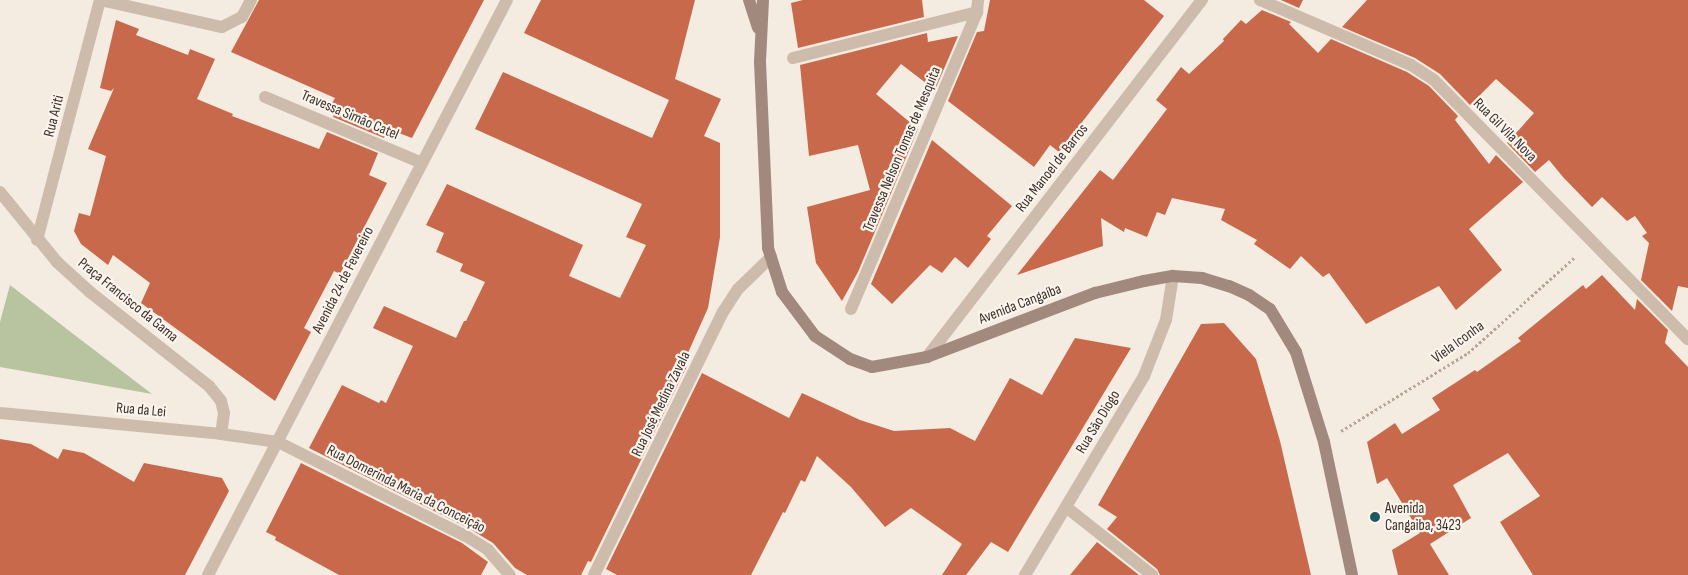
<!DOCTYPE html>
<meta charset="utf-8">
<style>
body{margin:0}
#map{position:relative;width:1688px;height:575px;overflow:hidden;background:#f4ebe1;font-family:"Sofia Sans Condensed",sans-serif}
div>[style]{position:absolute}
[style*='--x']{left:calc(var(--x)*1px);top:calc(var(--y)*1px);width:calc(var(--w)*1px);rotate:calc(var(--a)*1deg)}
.green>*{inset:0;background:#b8c4a0}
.building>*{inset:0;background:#c8694b}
.path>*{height:3px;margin-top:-1.5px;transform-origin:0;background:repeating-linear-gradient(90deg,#b9a596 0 2.5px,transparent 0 5px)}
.service>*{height:12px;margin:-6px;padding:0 6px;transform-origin:6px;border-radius:6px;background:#cdbbac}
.minor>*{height:12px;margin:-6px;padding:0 6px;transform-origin:6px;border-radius:6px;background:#cdbbac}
.secondary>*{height:12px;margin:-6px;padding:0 6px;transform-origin:6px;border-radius:6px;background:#a18a7d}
.dots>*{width:14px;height:14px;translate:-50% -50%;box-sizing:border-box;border:2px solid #fbf5ee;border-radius:50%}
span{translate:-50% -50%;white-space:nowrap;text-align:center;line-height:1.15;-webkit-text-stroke:4.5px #fbf5ee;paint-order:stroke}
.street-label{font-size:15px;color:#3b302b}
.poi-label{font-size:15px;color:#3b302b}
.left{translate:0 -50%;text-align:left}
</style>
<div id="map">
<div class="green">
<div style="clip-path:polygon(10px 285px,72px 333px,152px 394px,0 367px,0 322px)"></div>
</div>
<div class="building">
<div style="clip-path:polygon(259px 0,484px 0,412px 138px,388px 129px,384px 138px,333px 117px,337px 107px,331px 105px,335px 98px,231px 52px)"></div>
<div style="clip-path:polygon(541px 0,695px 0,675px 79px,721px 99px,704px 136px,720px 143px,720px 237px,708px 308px,683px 364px,687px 366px,591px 562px,588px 561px,581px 575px,527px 575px,515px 568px,493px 543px,470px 529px,309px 448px,342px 385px,379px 403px,381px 400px,386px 403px,413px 346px,373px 328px,384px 306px,456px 338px,464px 321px,466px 321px,485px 282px,460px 271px,463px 264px,436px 252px,444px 233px,426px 225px,447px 184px,583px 245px,569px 276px,620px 298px,646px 245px,626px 237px,642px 204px,475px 129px,503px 72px,652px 138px,669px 100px,524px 33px)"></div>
<div style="clip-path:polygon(803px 0,922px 0,924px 17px,798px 48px,791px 3px)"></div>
<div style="clip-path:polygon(990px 0,1144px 0,1164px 16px,1059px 152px,1050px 145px,1034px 167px,948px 101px,977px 32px,984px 31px)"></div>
<div style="clip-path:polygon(1281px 0,1303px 0,1299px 8px)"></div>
<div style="clip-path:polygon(1367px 0,1688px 0,1688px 288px,1678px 286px,1672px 311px,1641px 280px,1649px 243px,1642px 236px,1647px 233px,1635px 216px,1627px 221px,1602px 197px,1592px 207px,1563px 177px,1549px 160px,1535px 172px,1507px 143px,1534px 113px,1496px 79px,1470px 105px,1440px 74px,1415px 58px,1342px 27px)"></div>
<div style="clip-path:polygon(1262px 10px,1291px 22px,1289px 24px,1318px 53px,1331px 39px,1407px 72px,1429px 86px,1458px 116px,1455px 120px,1489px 164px,1496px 155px,1523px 182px,1469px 229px,1502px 270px,1456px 310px,1439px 286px,1366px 324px,1329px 273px,1323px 277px,1301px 256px,1290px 269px,1254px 244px,1257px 240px,1221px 220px,1225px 209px,1172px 198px,1165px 215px,1157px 212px,1147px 237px,1125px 228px,1124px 232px,1101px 218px,1103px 246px,1017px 275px,1100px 170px,1113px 180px,1167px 109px,1156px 100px,1181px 67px,1189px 74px,1224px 41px,1223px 39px,1241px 20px,1246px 24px)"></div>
<div style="clip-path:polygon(116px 20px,139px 29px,136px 35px,188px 55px,190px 49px,215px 59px,197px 99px,233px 114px,232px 116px,319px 149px,327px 132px,378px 153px,369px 175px,387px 183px,340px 274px,334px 271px,304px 328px,311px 332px,275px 401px,141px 303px,150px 283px,113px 255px,108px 265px,81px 244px,74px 231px,79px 213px,90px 216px,106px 156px,88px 149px,114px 88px,111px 91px,100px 88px)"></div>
<div style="clip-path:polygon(927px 33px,928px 42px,958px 36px,935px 90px,901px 64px,876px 94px,918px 129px,858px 272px,842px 301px,816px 263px,807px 207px,870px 190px,858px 145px,809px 156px,800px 65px)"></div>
<div style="clip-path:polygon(932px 140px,1012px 206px,987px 236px,991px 239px,968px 268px,955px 257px,942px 273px,930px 265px,892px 304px,871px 284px)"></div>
<div style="clip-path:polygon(1602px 275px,1635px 310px,1637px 299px,1668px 330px,1665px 343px,1688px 367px,1688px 575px,1533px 575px,1500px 522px,1540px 496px,1508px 453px,1453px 485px,1471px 518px,1430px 544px,1449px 575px,1398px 575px,1392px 550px,1420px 533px,1387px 478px,1377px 484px,1367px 442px,1395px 423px,1402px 434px,1440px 410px,1432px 398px,1475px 370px,1477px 372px,1521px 341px,1518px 338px,1583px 285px,1586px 289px)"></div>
<div style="clip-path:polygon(1224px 323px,1256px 359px,1280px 441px,1311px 575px,1160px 575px,1157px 569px,1107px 529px,1117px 517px,1098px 505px,1201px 324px)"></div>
<div style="clip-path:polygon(1075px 338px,1131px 348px,1008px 552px,991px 542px,966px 575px,942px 575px,962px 544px,911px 508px,885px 527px,851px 487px,817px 456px,805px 482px,801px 480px,785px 513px,783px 512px,751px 575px,617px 575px,606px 569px,702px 373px,789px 418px,802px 393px,860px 420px,894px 431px,950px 428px,975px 441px,1010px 378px,1042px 395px)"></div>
<div style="clip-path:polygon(0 439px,31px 444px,58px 459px,63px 449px,84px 453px,134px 482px,144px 463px,222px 478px,229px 491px,185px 575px,0 575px)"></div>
<div style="clip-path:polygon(301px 463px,462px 543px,488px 562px,481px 575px,339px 575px,275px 540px,276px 537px,266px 532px)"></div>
<div style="clip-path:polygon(1097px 542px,1139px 575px,1070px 575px)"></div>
</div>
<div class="path">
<div style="--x:1341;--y:431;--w:149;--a:-31.6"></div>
<div style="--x:1468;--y:353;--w:145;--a:-41.9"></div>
</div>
<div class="service">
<div style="--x:100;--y:0;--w:125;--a:12.5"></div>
<div style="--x:222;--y:27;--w:22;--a:-27"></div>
<div style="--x:242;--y:17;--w:19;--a:-62"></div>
</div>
<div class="minor">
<div style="--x:1260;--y:0;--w:164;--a:23.3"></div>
<div style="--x:1411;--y:65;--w:27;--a:33"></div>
<div style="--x:1434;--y:80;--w:363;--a:45.6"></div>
<div style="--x:793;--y:58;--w:190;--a:-14"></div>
<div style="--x:265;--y:97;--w:170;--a:22.8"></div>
<div style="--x:0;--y:192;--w:90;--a:50.8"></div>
<div style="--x:57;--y:262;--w:45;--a:42.3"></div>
<div style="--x:90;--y:292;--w:152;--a:38.3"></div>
<div style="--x:209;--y:386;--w:19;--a:51"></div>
<div style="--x:221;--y:401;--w:12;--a:76"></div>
<div style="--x:224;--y:413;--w:21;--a:98"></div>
<div style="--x:37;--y:240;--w:248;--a:-75.3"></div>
<div style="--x:851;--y:309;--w:323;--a:-67"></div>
<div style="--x:977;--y:12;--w:12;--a:-85"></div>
<div style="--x:927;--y:357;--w:451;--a:-52.4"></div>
<div style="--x:0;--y:413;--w:222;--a:5.4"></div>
<div style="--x:221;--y:434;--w:58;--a:8"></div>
<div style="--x:278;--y:442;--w:210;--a:26.6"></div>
<div style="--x:466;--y:536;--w:26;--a:32"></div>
<div style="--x:488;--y:550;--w:33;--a:49"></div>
<div style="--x:1066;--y:507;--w:110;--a:38.3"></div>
<div style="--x:208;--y:575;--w:648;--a:-62.53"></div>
<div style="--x:594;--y:575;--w:293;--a:-63.9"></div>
<div style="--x:723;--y:312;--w:27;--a:-57"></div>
<div style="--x:738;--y:289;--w:46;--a:-44.1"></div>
<div style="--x:1025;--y:575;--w:232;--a:-59.1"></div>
<div style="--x:1144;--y:376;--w:60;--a:-68.6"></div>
<div style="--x:1166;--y:320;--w:45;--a:-81"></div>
</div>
<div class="secondary">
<div style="--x:749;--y:0;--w:29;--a:72"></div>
<div style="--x:763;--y:0;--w:62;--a:92.8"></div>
<div style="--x:760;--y:62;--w:186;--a:87.5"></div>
<div style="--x:768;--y:248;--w:46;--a:72.3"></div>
<div style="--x:782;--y:292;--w:55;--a:53.1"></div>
<div style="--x:815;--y:336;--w:42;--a:33.3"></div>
<div style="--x:850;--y:359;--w:23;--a:20"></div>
<div style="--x:872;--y:367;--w:56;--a:-10.3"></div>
<div style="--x:927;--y:357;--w:180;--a:-20.9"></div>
<div style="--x:1095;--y:293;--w:50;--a:-13.8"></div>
<div style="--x:1144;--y:281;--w:29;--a:-10"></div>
<div style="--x:1173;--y:276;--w:29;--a:4"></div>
<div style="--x:1202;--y:278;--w:28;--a:17"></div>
<div style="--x:1229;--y:286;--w:22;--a:24"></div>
<div style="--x:1249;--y:295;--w:25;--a:34"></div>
<div style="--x:1270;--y:309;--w:50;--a:58.8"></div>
<div style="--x:1296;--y:352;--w:94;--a:72.7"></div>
<div style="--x:1324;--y:442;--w:136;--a:78.1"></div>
</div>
<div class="dots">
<div style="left:1375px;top:517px;background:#1f5a5e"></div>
</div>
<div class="street-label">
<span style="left:350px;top:115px;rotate:23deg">Travessa Simão Catel</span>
<span style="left:54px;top:116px;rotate:-76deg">Rua Ariti</span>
<span style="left:1505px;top:130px;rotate:45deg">Rua Gil Vila Nova</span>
<span style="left:902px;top:149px;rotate:-67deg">Travessa Nelson Tomas de Mesquita</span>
<span style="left:1052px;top:168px;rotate:-52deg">Rua Manoel de Barros</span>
<span style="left:343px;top:280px;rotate:-63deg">Avenida 24 de Fevereiro</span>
<span style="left:128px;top:300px;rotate:39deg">Praça Francisco da Gama</span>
<span style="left:1020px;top:304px;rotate:-21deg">Avenida Cangaíba</span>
<span style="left:1458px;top:342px;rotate:-36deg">Viela Iconha</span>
<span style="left:661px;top:404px;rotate:-64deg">Rua José Medina Zavala</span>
<span style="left:141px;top:410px;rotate:5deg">Rua da Lei</span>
<span style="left:1098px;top:422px;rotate:-59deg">Rua São Diogo</span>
<span style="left:406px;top:489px;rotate:27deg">Rua Domerinda Maria da Conceição</span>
</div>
<div class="poi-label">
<span class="left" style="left:1385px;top:517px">Avenida<br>Cangaiba, 3423</span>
</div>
</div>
